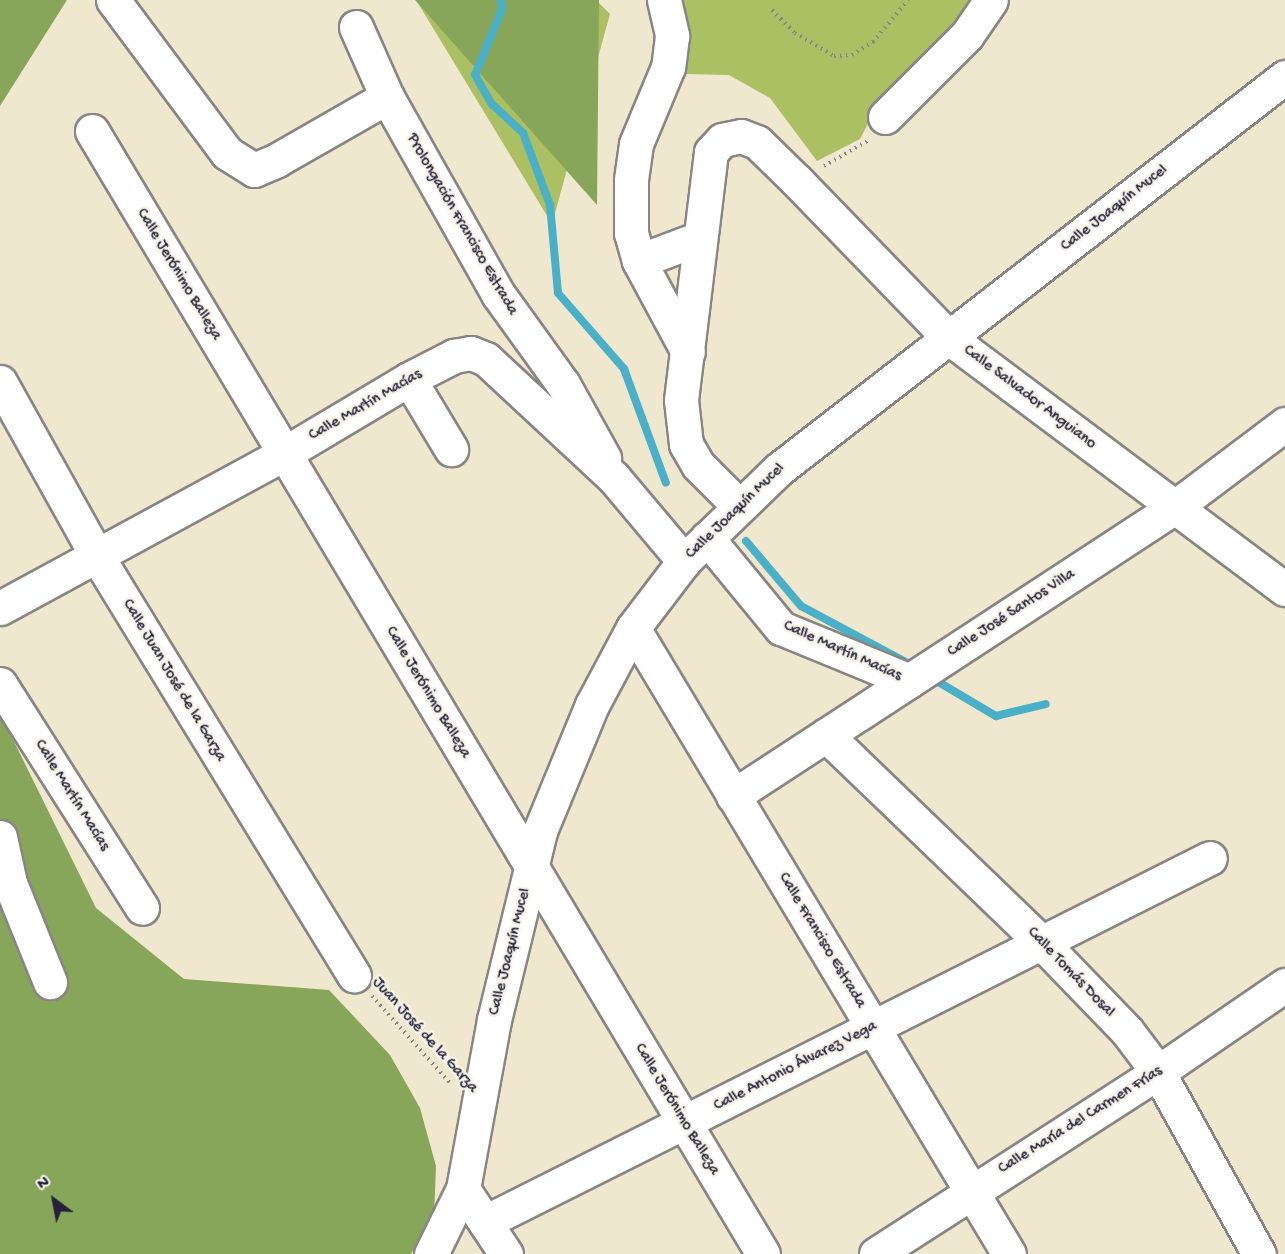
<!DOCTYPE html>
<meta charset="utf-8">
<style>
body{margin:0}
#map{position:relative;width:1285px;height:1254px;overflow:hidden;background:#f0e8ce;font-family:"Gochi Hand",sans-serif}
div>[style]{position:absolute}
[style*='--x']{left:calc(var(--x)*1px);top:calc(var(--y)*1px);width:calc(var(--w)*1px);rotate:calc(var(--a)*1deg)}
.green>*{inset:0;background:#abbf63}
.forest>*{inset:0;background:#88a659}
.stream>*{height:8px;margin:-4px;padding:0 4px;transform-origin:4px;border-radius:4px;background:#49b0c8}
.path>*{height:4px;margin-top:-2px;transform-origin:0;background:repeating-linear-gradient(90deg,#898584 0 1.5px,transparent 0 6px)}
.roads{filter:drop-shadow(2px 0 #898584) drop-shadow(-2px 0 #898584) drop-shadow(0 2px #898584) drop-shadow(0 -2px #898584)}
.minor>*{height:33px;margin:-16.5px;padding:0 16.5px;transform-origin:16.5px;border-radius:16.5px;background:#fff}
span{translate:-50% -50%;white-space:nowrap;text-align:center;line-height:1.15;-webkit-text-stroke:5px #f7f3e8;paint-order:stroke}
.street-label{font-size:16px;color:#22223b}
.north{position:absolute;left:24px;top:1170px;width:60px;height:60px;-webkit-text-stroke:4px #f7f3e8;paint-order:stroke;rotate:328deg;font-size:16px;font-weight:700;line-height:24px;text-align:center;color:#22223b}
.north::after{content:'';display:block;margin:auto;width:21px;height:27px;background:#22223b;clip-path:polygon(50% 0,100% 100%,50% 72%,0 100%)}
</style>
<div id="map">
<div class="green">
<div style="clip-path:polygon(416px 0,596px 0,610px 14px,552px 224px)"></div>
<div style="clip-path:polygon(671px 0,983px 0,873px 114px,860px 139px,817px 161px,770px 98px,729px 75px,687px 74px)"></div>
</div>
<div class="forest">
<div style="clip-path:polygon(0 0,67px 0,0 106px)"></div>
<div style="clip-path:polygon(415px 0,599px 0,597px 205px)"></div>
<div style="clip-path:polygon(0 713px,96px 908px,184px 979px,329px 990px,390px 1055px,420px 1108px,436px 1166px,434px 1218px,411px 1254px,0 1254px)"></div>
</div>
<div class="stream">
<div style="--x:501;--y:0;--w:9;--a:84"></div>
<div style="--x:502;--y:9;--w:71;--a:112.2"></div>
<div style="--x:475;--y:75;--w:34;--a:60"></div>
<div style="--x:492;--y:104;--w:42;--a:43.1"></div>
<div style="--x:523;--y:133;--w:77;--a:69.4"></div>
<div style="--x:550;--y:205;--w:88;--a:84.8"></div>
<div style="--x:558;--y:293;--w:101;--a:49"></div>
<div style="--x:624;--y:369;--w:121;--a:69.8"></div>
<div style="--x:746;--y:541;--w:85;--a:49.8"></div>
<div style="--x:801;--y:606;--w:123;--a:28.2"></div>
<div style="--x:930;--y:677;--w:77;--a:30.6"></div>
<div style="--x:996;--y:716;--w:51;--a:-13.5"></div>
</div>
<div class="path">
<div style="--x:772;--y:10;--w:33;--a:45"></div>
<div style="--x:795;--y:33;--w:45;--a:30.5"></div>
<div style="--x:834;--y:56;--w:18;--a:-3"></div>
<div style="--x:852;--y:55;--w:25;--a:-32"></div>
<div style="--x:873;--y:42;--w:55;--a:-50.2"></div>
<div style="--x:824;--y:166;--w:52;--a:-30"></div>
<div style="--x:372;--y:996;--w:118;--a:48.1"></div>
</div>
<div class="roads">
<div class="minor">
<div style="--x:113;--y:0;--w:191;--a:53.3"></div>
<div style="--x:227;--y:153;--w:32;--a:32"></div>
<div style="--x:254;--y:170;--w:25;--a:-23"></div>
<div style="--x:277;--y:160;--w:127;--a:-29.8"></div>
<div style="--x:664;--y:0;--w:37;--a:77"></div>
<div style="--x:672;--y:36;--w:31;--a:97"></div>
<div style="--x:668;--y:67;--w:83;--a:112.6"></div>
<div style="--x:636;--y:144;--w:36;--a:98"></div>
<div style="--x:631;--y:180;--w:53;--a:90"></div>
<div style="--x:631;--y:233;--w:29;--a:74"></div>
<div style="--x:639;--y:261;--w:103;--a:61.7"></div>
<div style="--x:356;--y:27;--w:77;--a:66.1"></div>
<div style="--x:387;--y:97;--w:226;--a:60.6"></div>
<div style="--x:498;--y:294;--w:111;--a:54.2"></div>
<div style="--x:563;--y:384;--w:85;--a:61"></div>
<div style="--x:885;--y:117;--w:116;--a:-45"></div>
<div style="--x:967;--y:35;--w:42;--a:-55.6"></div>
<div style="--x:92;--y:131;--w:1308;--a:59.14"></div>
<div style="--x:639;--y:261;--w:65;--a:-20.7"></div>
<div style="--x:409;--y:379;--w:82;--a:59"></div>
<div style="--x:0;--y:382;--w:199;--a:60.9"></div>
<div style="--x:97;--y:556;--w:492;--a:58.5"></div>
<div style="--x:739;--y:506;--w:58;--a:-135"></div>
<div style="--x:698;--y:465;--w:24;--a:-120"></div>
<div style="--x:686;--y:444;--w:44;--a:-96.5"></div>
<div style="--x:681;--y:400;--w:250;--a:-83.1"></div>
<div style="--x:711;--y:152;--w:16;--a:-47"></div>
<div style="--x:722;--y:140;--w:19;--a:-12"></div>
<div style="--x:741;--y:136;--w:17;--a:21"></div>
<div style="--x:757;--y:142;--w:54;--a:44.3"></div>
<div style="--x:796;--y:180;--w:220;--a:45.9"></div>
<div style="--x:949;--y:338;--w:419;--a:36.8"></div>
<div style="--x:707;--y:538;--w:117;--a:50.6"></div>
<div style="--x:781;--y:628;--w:139;--a:22.3"></div>
<div style="--x:0;--y:608;--w:324;--a:-28.5"></div>
<div style="--x:285;--y:453;--w:144;--a:-30.8"></div>
<div style="--x:409;--y:379;--w:51;--a:-27.1"></div>
<div style="--x:454;--y:356;--w:17;--a:-10"></div>
<div style="--x:471;--y:353;--w:16;--a:22"></div>
<div style="--x:486;--y:359;--w:175;--a:42.9"></div>
<div style="--x:614;--y:478;--w:109;--a:49.9"></div>
<div style="--x:633;--y:628;--w:730;--a:59.01"></div>
<div style="--x:0;--y:684;--w:265;--a:57.6"></div>
<div style="--x:826;--y:735;--w:300;--a:43.9"></div>
<div style="--x:1042;--y:943;--w:122;--a:46"></div>
<div style="--x:1127;--y:1031;--w:51;--a:52.9"></div>
<div style="--x:1158;--y:1072;--w:208;--a:61"></div>
<div style="--x:733;--y:796;--w:528;--a:-33.18"></div>
<div style="--x:1175;--y:507;--w:138;--a:-37"></div>
<div style="--x:0;--y:837;--w:47;--a:77.7"></div>
<div style="--x:10;--y:883;--w:107;--a:68"></div>
<div style="--x:485;--y:1222;--w:811;--a:-26.66"></div>
<div style="--x:431;--y:1254;--w:72;--a:-63.8"></div>
<div style="--x:506;--y:1254;--w:78;--a:-123.5"></div>
<div style="--x:463;--y:1189;--w:172;--a:-79.6"></div>
<div style="--x:494;--y:1020;--w:195;--a:-76.3"></div>
<div style="--x:540;--y:831;--w:136;--a:-67.6"></div>
<div style="--x:592;--y:705;--w:87;--a:-62"></div>
<div style="--x:633;--y:628;--w:84;--a:-52.7"></div>
<div style="--x:684;--y:561;--w:132;--a:-44.1"></div>
<div style="--x:779;--y:469;--w:640;--a:-37.77"></div>
<div style="--x:876;--y:1254;--w:336;--a:-32.8"></div>
<div style="--x:1158;--y:1072;--w:154;--a:-34.4"></div>
</div>
</div>
<div class="street-label">
<span style="left:1115px;top:209px;rotate:-38deg">Calle Joaquín Mucel</span>
<span style="left:461px;top:225px;rotate:60deg">Prolongación Francisco Estrada</span>
<span style="left:178px;top:275px;rotate:59deg">Calle Jerónimo Balleza</span>
<span style="left:1029px;top:398px;rotate:37deg">Calle Salvador Anguiano</span>
<span style="left:366px;top:406px;rotate:-30deg">Calle Martín Macías</span>
<span style="left:736px;top:512px;rotate:-44deg">Calle Joaquín Mucel</span>
<span style="left:1012px;top:614px;rotate:-33deg">Calle José Santos Villa</span>
<span style="left:842px;top:652px;rotate:24deg">Calle Martín Macías</span>
<span style="left:173px;top:681px;rotate:59deg">Calle Juan José de la Garza</span>
<span style="left:427px;top:693px;rotate:59deg">Calle Jerónimo Balleza</span>
<span style="left:71px;top:796px;rotate:58deg">Calle Martín Macías</span>
<span style="left:821px;top:941px;rotate:59deg">Calle Francisco Estrada</span>
<span style="left:511px;top:952px;rotate:-76deg">Calle Joaquín Mucel</span>
<span style="left:1070px;top:973px;rotate:46deg">Calle Tomás Dosal</span>
<span style="left:424px;top:1036px;rotate:48deg">Juan José de la Garza</span>
<span style="left:796px;top:1067px;rotate:-27deg">Calle Antonio Álvarez Vega</span>
<span style="left:676px;top:1110px;rotate:59deg">Calle Jerónimo Balleza</span>
<span style="left:1081px;top:1121px;rotate:-32deg">Calle María del Carmen Frías</span>
</div>
<div class="north">N</div>
</div>
